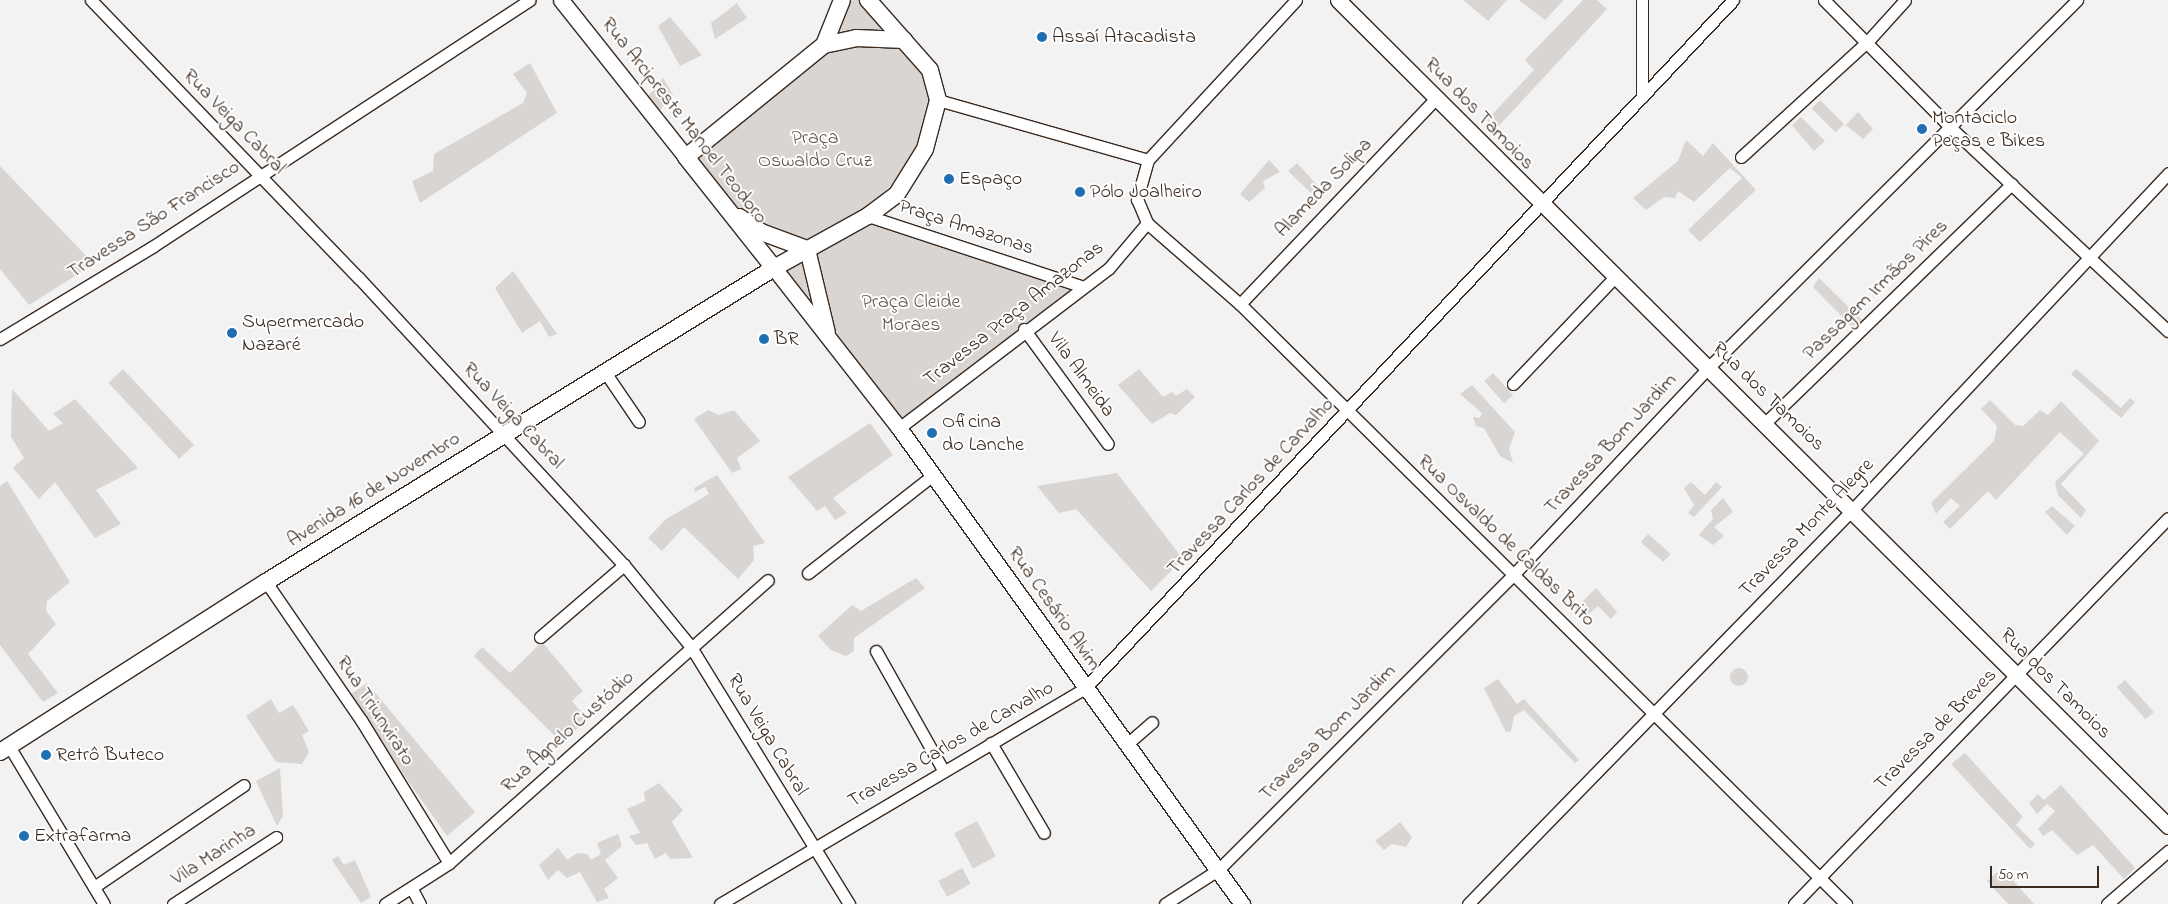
<!DOCTYPE html>
<meta charset="utf-8">
<style>
body{margin:0}
#map{position:relative;width:2168px;height:904px;overflow:hidden;background:#f3f2f2;font-family:"Indie Flower",sans-serif}
div>[style]{position:absolute}
[style*='--x']{left:calc(var(--x)*1px);top:calc(var(--y)*1px);width:calc(var(--w)*1px);rotate:calc(var(--a)*1deg)}
.green>*{inset:0;background:#d8d5d2;transform-origin:0 0}
.round{border-radius:50%}
.roads{filter:drop-shadow(1px 0 #3b2a1e) drop-shadow(-1px 0 #3b2a1e) drop-shadow(0 1px #3b2a1e) drop-shadow(0 -1px #3b2a1e)}
.minor>*{height:11px;margin:-5.5px;padding:0 5.5px;transform-origin:5.5px;border-radius:5.5px;background:#fff}
.tertiary>*{height:15px;margin:-7.5px;padding:0 7.5px;transform-origin:7.5px;border-radius:7.5px;background:#fff}
.secondary>*{height:16px;margin:-8px;padding:0 8px;transform-origin:8px;border-radius:8px;background:#fff}
.dots>*{width:14px;height:14px;translate:-50% -50%;box-sizing:border-box;border:2px solid #fff;border-radius:50%}
span{translate:-50% -50%;white-space:nowrap;text-align:center;line-height:1.15;-webkit-text-stroke:4px #fff;paint-order:stroke}
.poi-label{font-size:20px;color:#3b2a1e}
.left{translate:0 -50%;text-align:left}
.street-label{font-size:20px;color:#3b2a1e}
.park-label{font-size:20px;color:#62554b}
.scale{position:absolute;left:1990px;top:866px;width:109px;height:22px;box-sizing:border-box;border:2px solid #3b2a1e;border-top:0;padding-left:6px;font-size:15px;line-height:18px;white-space:nowrap;color:#3b2a1e;-webkit-text-stroke:4px #fff;paint-order:stroke}
</style>
<div id="map">
<div class="green">
<div style="clip-path:polygon(844px 0,860px 0,901px 46px,923px 73px,930px 98px,919px 146px,906px 172px,864px 210px,809px 242px,792px 240px,744px 215px,692px 153px,826px 46px)"></div>
<div style="clip-path:polygon(1463px 0,1507px 0,1488px 21px)"></div>
<div style="clip-path:polygon(1519px 0,1562px 0,1563px 1px,1545px 20px)"></div>
<div style="clip-path:polygon(1583px 0,1597px 0,1607px 9px,1496px 129px,1487px 120px,1534px 70px,1525px 60px)"></div>
<div style="clip-path:polygon(737px 3px,747px 18px,715px 39px,711px 23px)"></div>
<div style="clip-path:polygon(670px 17px,702px 55px,680px 66px,658px 26px)"></div>
<div style="clip-path:polygon(530px 63px,557px 113px,420px 203px,412px 181px,433px 171px,434px 154px,523px 103px,527px 93px,513px 74px)"></div>
<div style="clip-path:polygon(663px 78px,673px 95px,659px 111px,648px 96px)"></div>
<div style="left:1820px;top:100px;width:34px;height:12px;rotate:45deg"></div>
<div style="clip-path:polygon(1858px 112px,1873px 129px,1863px 139px,1846px 125px)"></div>
<div style="clip-path:polygon(1801px 117px,1825px 141px,1814px 151px,1792px 125px)"></div>
<div style="clip-path:polygon(1686px 140px,1703px 156px,1713px 143px,1756px 190px,1700px 242px,1688px 230px,1742px 178px,1730px 168px,1694px 202px,1678px 191px,1675px 198px,1664px 197px,1646px 210px,1633px 198px,1678px 161px)"></div>
<div style="clip-path:polygon(1269px 160px,1280px 172px,1263px 181px,1265px 188px,1249px 202px,1240px 194px)"></div>
<div style="clip-path:polygon(1297px 163px,1318px 186px,1311px 193px,1288px 171px)"></div>
<div style="clip-path:polygon(0 166px,94px 264px,29px 305px,0 269px)"></div>
<div style="clip-path:polygon(868px 216px,1081px 286px,899px 428px,775px 272px)"></div>
<div style="clip-path:polygon(513px 271px,557px 334px,549px 337px,540px 321px,522px 333px,495px 288px)"></div>
<div style="clip-path:polygon(1819px 278px,1863px 321px,1855px 330px,1813px 287px)"></div>
<div style="left:123px;top:369px;width:104px;height:20px;rotate:47deg"></div>
<div style="clip-path:polygon(1139px 369px,1163px 397px,1172px 392px,1176px 396px,1187px 389px,1195px 397px,1176px 415px,1170px 413px,1152px 424px,1118px 385px)"></div>
<div style="clip-path:polygon(2076px 369px,2121px 408px,2130px 398px,2135px 402px,2121px 418px,2071px 374px)"></div>
<div style="left:1493px;top:373px;width:30px;height:12px;rotate:48deg"></div>
<div style="clip-path:polygon(1472px 385px,1515px 432px,1509px 449px,1513px 463px,1500px 456px,1484px 428px,1476px 426px,1473px 417px,1480px 418px,1482px 413px,1460px 394px)"></div>
<div style="clip-path:polygon(12px 389px,49px 431px,63px 423px,53px 414px,75px 399px,138px 468px,96px 490px,121px 524px,95px 538px,55px 482px,39px 499px,13px 468px,24px 458px,11px 437px)"></div>
<div style="clip-path:polygon(1990px 400px,2015px 425px,2023px 426px,2040px 410px,2048px 415px,2061px 401px,2099px 441px,2061px 484px,2086px 510px,2081px 518px,2058px 495px,2055px 482px,2084px 454px,2060px 432px,1996px 500px,1988px 491px,1950px 529px,1943px 522px,1960px 506px,1951px 498px,1936px 514px,1931px 503px,1994px 441px,1997px 426px,1981px 409px)"></div>
<div style="clip-path:polygon(708px 410px,719px 415px,734px 410px,760px 441px,737px 458px,741px 469px,732px 473px,694px 419px)"></div>
<div style="clip-path:polygon(870px 423px,893px 455px,833px 498px,847px 513px,835px 520px,825px 506px,817px 511px,788px 477px)"></div>
<div style="clip-path:polygon(1117px 473px,1183px 559px,1151px 591px,1076px 509px,1059px 513px,1037px 486px)"></div>
<div style="clip-path:polygon(717px 475px,765px 543px,753px 546px,754px 560px,738px 579px,684px 527px,662px 551px,648px 538px,666px 519px,709px 494px,705px 487px,695px 492px,694px 488px)"></div>
<div style="clip-path:polygon(7px 481px,70px 582px,47px 601px,46px 611px,56px 624px,28px 654px,58px 693px,43px 702px,0 645px,0 486px)"></div>
<div style="clip-path:polygon(1691px 482px,1705px 495px,1716px 482px,1722px 487px,1694px 517px,1688px 513px,1694px 505px,1684px 488px)"></div>
<div style="clip-path:polygon(1723px 498px,1733px 512px,1714px 527px,1724px 536px,1713px 545px,1699px 535px,1713px 519px,1711px 510px)"></div>
<div style="clip-path:polygon(2052px 506px,2075px 526px,2067px 535px,2045px 512px)"></div>
<div style="left:1648px;top:534px;width:30px;height:11px;rotate:41deg"></div>
<div style="clip-path:polygon(916px 578px,925px 588px,854px 638px,854px 651px,846px 656px,831px 650px,818px 636px,852px 605px,861px 611px)"></div>
<div style="clip-path:polygon(1596px 588px,1617px 612px,1611px 619px,1598px 606px,1582px 620px,1573px 611px)"></div>
<div style="clip-path:polygon(542px 642px,583px 691px,572px 701px,588px 720px,561px 742px,474px 656px,482px 647px,510px 673px)"></div>
<div class="round" style="left:1730px;top:668px;width:18px;height:18px"></div>
<div style="clip-path:polygon(1498px 679px,1517px 704px,1524px 699px,1579px 760px,1575px 763px,1524px 710px,1514px 716px,1511px 731px,1506px 732px,1484px 688px)"></div>
<div style="left:2125px;top:680px;width:43px;height:11px;rotate:48deg"></div>
<div style="clip-path:polygon(367px 683px,475px 812px,447px 836px,348px 696px)"></div>
<div style="clip-path:polygon(271px 699px,279px 713px,293px 705px,309px 731px,302px 735px,309px 752px,302px 764px,276px 762px,246px 716px)"></div>
<div style="clip-path:polygon(1965px 753px,2023px 817px,2016px 825px,2035px 844px,2030px 849px,1951px 764px)"></div>
<div style="clip-path:polygon(280px 768px,283px 816px,277px 826px,256px 781px)"></div>
<div style="clip-path:polygon(659px 783px,683px 810px,672px 822px,693px 858px,670px 859px,666px 853px,655px 859px,647px 843px,636px 845px,629px 836px,640px 833px,627px 809px,645px 801px,644px 792px)"></div>
<div style="clip-path:polygon(2061px 785px,2135px 868px,2124px 879px,2093px 845px,2077px 855px,2052px 830px,2043px 836px,2038px 829px,2055px 811px,2047px 804px,2037px 814px,2029px 803px,2038px 794px,2044px 800px)"></div>
<div style="left:977px;top:821px;width:40px;height:26px;rotate:62deg"></div>
<div style="clip-path:polygon(1400px 822px,1412px 837px,1406px 847px,1392px 844px,1384px 850px,1375px 841px)"></div>
<div style="clip-path:polygon(618px 834px,622px 846px,605px 860px,618px 878px,604px 889px,609px 898px,597px 902px,580px 872px,567px 878px,558px 870px,548px 880px,539px 865px,558px 848px,567px 860px,577px 853px,587px 854px,591px 860px,601px 854px,597px 843px)"></div>
<div style="clip-path:polygon(338px 856px,344px 865px,355px 860px,371px 897px,361px 903px,332px 860px)"></div>
<div style="left:962px;top:868px;width:18px;height:27px;rotate:61deg"></div>
<div style="clip-path:polygon(2002px 868px,2034px 904px,2035px 904px,2008px 904px,1987px 881px)"></div>
</div>
<div class="roads">
<div class="minor">
<div style="--x:91;--y:0;--w:385;--a:46.1"></div>
<div style="--x:358;--y:277;--w:392;--a:47.3"></div>
<div style="--x:624;--y:565;--w:106;--a:50.7"></div>
<div style="--x:691;--y:647;--w:302;--a:58.4"></div>
<div style="--x:1296;--y:0;--w:218;--a:132.8"></div>
<div style="--x:1148;--y:160;--w:41;--a:105.8"></div>
<div style="--x:1137;--y:199;--w:26;--a:67"></div>
<div style="--x:1147;--y:223;--w:123;--a:41.1"></div>
<div style="--x:1240;--y:304;--w:853;--a:44.71"></div>
<div style="--x:1824;--y:0;--w:180;--a:45.2"></div>
<div style="--x:1951;--y:128;--w:297;--a:43.1"></div>
<div style="--x:1642;--y:97;--w:97;--a:-90"></div>
<div style="--x:938;--y:100;--w:218;--a:15.9"></div>
<div style="--x:1741;--y:157;--w:172;--a:-42.4"></div>
<div style="--x:1868;--y:41;--w:55;--a:-47.9"></div>
<div style="--x:868;--y:216;--w:224;--a:18.2"></div>
<div style="--x:1240;--y:304;--w:284;--a:-46.4"></div>
<div style="--x:1024;--y:329;--w:142;--a:53.9"></div>
<div style="--x:0;--y:339;--w:178;--a:-31.2"></div>
<div style="--x:152;--y:247;--w:451;--a:-33.2"></div>
<div style="--x:605;--y:372;--w:60;--a:55.8"></div>
<div style="--x:1513;--y:384;--w:148;--a:-46.4"></div>
<div style="--x:1766;--y:422;--w:342;--a:-44.1"></div>
<div style="--x:899;--y:428;--w:264;--a:-37.3"></div>
<div style="--x:1109;--y:268;--w:59;--a:-49.8"></div>
<div style="--x:808;--y:573;--w:159;--a:-38.1"></div>
<div style="--x:266;--y:582;--w:168;--a:55.5"></div>
<div style="--x:361;--y:720;--w:168;--a:58.4"></div>
<div style="--x:540;--y:637;--w:111;--a:-40.6"></div>
<div style="--x:876;--y:651;--w:137;--a:60.6"></div>
<div style="--x:991;--y:743;--w:104;--a:59.5"></div>
<div style="--x:1127;--y:744;--w:33;--a:-41"></div>
<div style="--x:9;--y:746;--w:184;--a:59"></div>
<div style="--x:94;--y:887;--w:181;--a:-34.2"></div>
<div style="--x:412;--y:889;--w:17;--a:62"></div>
<div style="--x:173;--y:904;--w:123;--a:-33"></div>
<div style="--x:385;--y:904;--w:76;--a:-32.6"></div>
<div style="--x:449;--y:863;--w:426;--a:-41.6"></div>
<div style="--x:720;--y:904;--w:424;--a:-30.6"></div>
<div style="--x:1085;--y:688;--w:945;--a:-46.71"></div>
<div style="--x:1165;--y:904;--w:63;--a:-32.7"></div>
<div style="--x:1218;--y:870;--w:419;--a:-45"></div>
<div style="--x:1514;--y:574;--w:284;--a:-46.7"></div>
<div style="--x:1709;--y:367;--w:520;--a:-44.92"></div>
<div style="--x:1468;--y:904;--w:552;--a:-45.73"></div>
<div style="--x:1853;--y:509;--w:461;--a:-46.8"></div>
<div style="--x:1794;--y:904;--w:537;--a:-45.9"></div>
<div style="--x:2107;--y:904;--w:81;--a:-41"></div>
</div>
<div class="tertiary">
<div style="--x:561;--y:0;--w:201;--a:51.5"></div>
<div style="--x:1338;--y:0;--w:1171;--a:44.86"></div>
<div style="--x:807;--y:249;--w:85;--a:76.5"></div>
<div style="--x:774;--y:268;--w:203;--a:52"></div>
<div style="--x:899;--y:428;--w:587;--a:54.22"></div>
</div>
<div class="secondary">
<div style="--x:824;--y:45;--w:33;--a:-12"></div>
<div style="--x:856;--y:38;--w:48;--a:2.4"></div>
<div style="--x:739;--y:217;--w:27;--a:34"></div>
<div style="--x:761;--y:232;--w:49;--a:20.3"></div>
<div style="--x:774;--y:268;--w:142;--a:-128.4"></div>
<div style="--x:686;--y:157;--w:178;--a:-39.1"></div>
<div style="--x:824;--y:45;--w:48;--a:-68.2"></div>
<div style="--x:0;--y:752;--w:316;--a:-32.6"></div>
<div style="--x:266;--y:582;--w:597;--a:-31.72"></div>
<div style="--x:774;--y:268;--w:107;--a:-29"></div>
<div style="--x:868;--y:216;--w:36;--a:-37"></div>
<div style="--x:897;--y:194;--w:53;--a:-58.1"></div>
<div style="--x:925;--y:149;--w:51;--a:-75.1"></div>
<div style="--x:938;--y:100;--w:31;--a:-105"></div>
<div style="--x:930;--y:70;--w:94;--a:-131.5"></div>
</div>
</div>
<div class="dots">
<div style="left:1042px;top:37px;background:#1f6fb2"></div>
<div style="left:1922px;top:129px;background:#1f6fb2"></div>
<div style="left:949px;top:179px;background:#1f6fb2"></div>
<div style="left:1080px;top:192px;background:#1f6fb2"></div>
<div style="left:232px;top:333px;background:#1f6fb2"></div>
<div style="left:764px;top:339px;background:#1f6fb2"></div>
<div style="left:932px;top:433px;background:#1f6fb2"></div>
<div style="left:46px;top:755px;background:#1f6fb2"></div>
<div style="left:24px;top:836px;background:#1f6fb2"></div>
</div>
<div class="poi-label">
<span class="left" style="left:1052px;top:37px">Assaí Atacadista</span>
<span class="left" style="left:1932px;top:130px">Montaciclo<br>Peças e Bikes</span>
<span class="left" style="left:959px;top:179px">Espaço</span>
<span class="left" style="left:1090px;top:192px">Pólo Joalheiro</span>
<span class="left" style="left:242px;top:334px">Supermercado<br>Nazaré</span>
<span class="left" style="left:774px;top:339px">BR</span>
<span class="left" style="left:942px;top:434px">Oficina<br>do Lanche</span>
<span class="left" style="left:56px;top:755px">Retrô Buteco</span>
<span class="left" style="left:34px;top:836px">Extrafarma</span>
</div>
<div class="street-label">
<span style="left:1479px;top:114px;rotate:46deg">Rua dos Tamoios</span>
<span style="left:684px;top:121px;rotate:52deg">Rua Arcipreste Manoel Teodoro</span>
<span style="left:234px;top:122px;rotate:46deg">Rua Veiga Cabral</span>
<span style="left:1324px;top:188px;rotate:-46deg">Alameda Solipa</span>
<span style="left:154px;top:220px;rotate:-33deg">Travessa São Francisco</span>
<span style="left:966px;top:228px;rotate:18deg">Praça Amazonas</span>
<span style="left:1876px;top:290px;rotate:-44deg">Passagem Irmãos Pires</span>
<span style="left:1014px;top:314px;rotate:-38deg">Travessa Praça Amazonas</span>
<span style="left:1081px;top:375px;rotate:54deg">Vila Almeida</span>
<span style="left:1768px;top:397px;rotate:44deg">Rua dos Tamoios</span>
<span style="left:513px;top:416px;rotate:47deg">Rua Veiga Cabral</span>
<span style="left:1611px;top:444px;rotate:-47deg">Travessa Bom Jardim</span>
<span style="left:1251px;top:487px;rotate:-47deg">Travessa Carlos de Carvalho</span>
<span style="left:374px;top:490px;rotate:-32deg">Avenida 16 de Novembro</span>
<span style="left:1807px;top:528px;rotate:-46deg">Travessa Monte Alegre</span>
<span style="left:1506px;top:541px;rotate:44deg">Rua Osvaldo de Caldas Brito</span>
<span style="left:1054px;top:609px;rotate:55deg">Rua Cesário Alvim</span>
<span style="left:2055px;top:684px;rotate:45deg">Rua dos Tamoios</span>
<span style="left:375px;top:711px;rotate:57deg">Rua Triunvirato</span>
<span style="left:1936px;top:730px;rotate:-45deg">Travessa de Breves</span>
<span style="left:568px;top:732px;rotate:-42deg">Rua Âgnelo Custódio</span>
<span style="left:1328px;top:733px;rotate:-45deg">Travessa Bom Jardim</span>
<span style="left:767px;top:735px;rotate:59deg">Rua Veiga Cabral</span>
<span style="left:951px;top:745px;rotate:-30deg">Travessa Carlos de Carvalho</span>
<span style="left:214px;top:855px;rotate:-33deg">Vila Marinha</span>
</div>
<div class="park-label">
<span style="left:815px;top:150px">Praça<br>Oswaldo Cruz</span>
<span style="left:911px;top:314px">Praça Cleide<br>Moraes</span>
</div>
<div class="scale">50 m</div>
</div>
